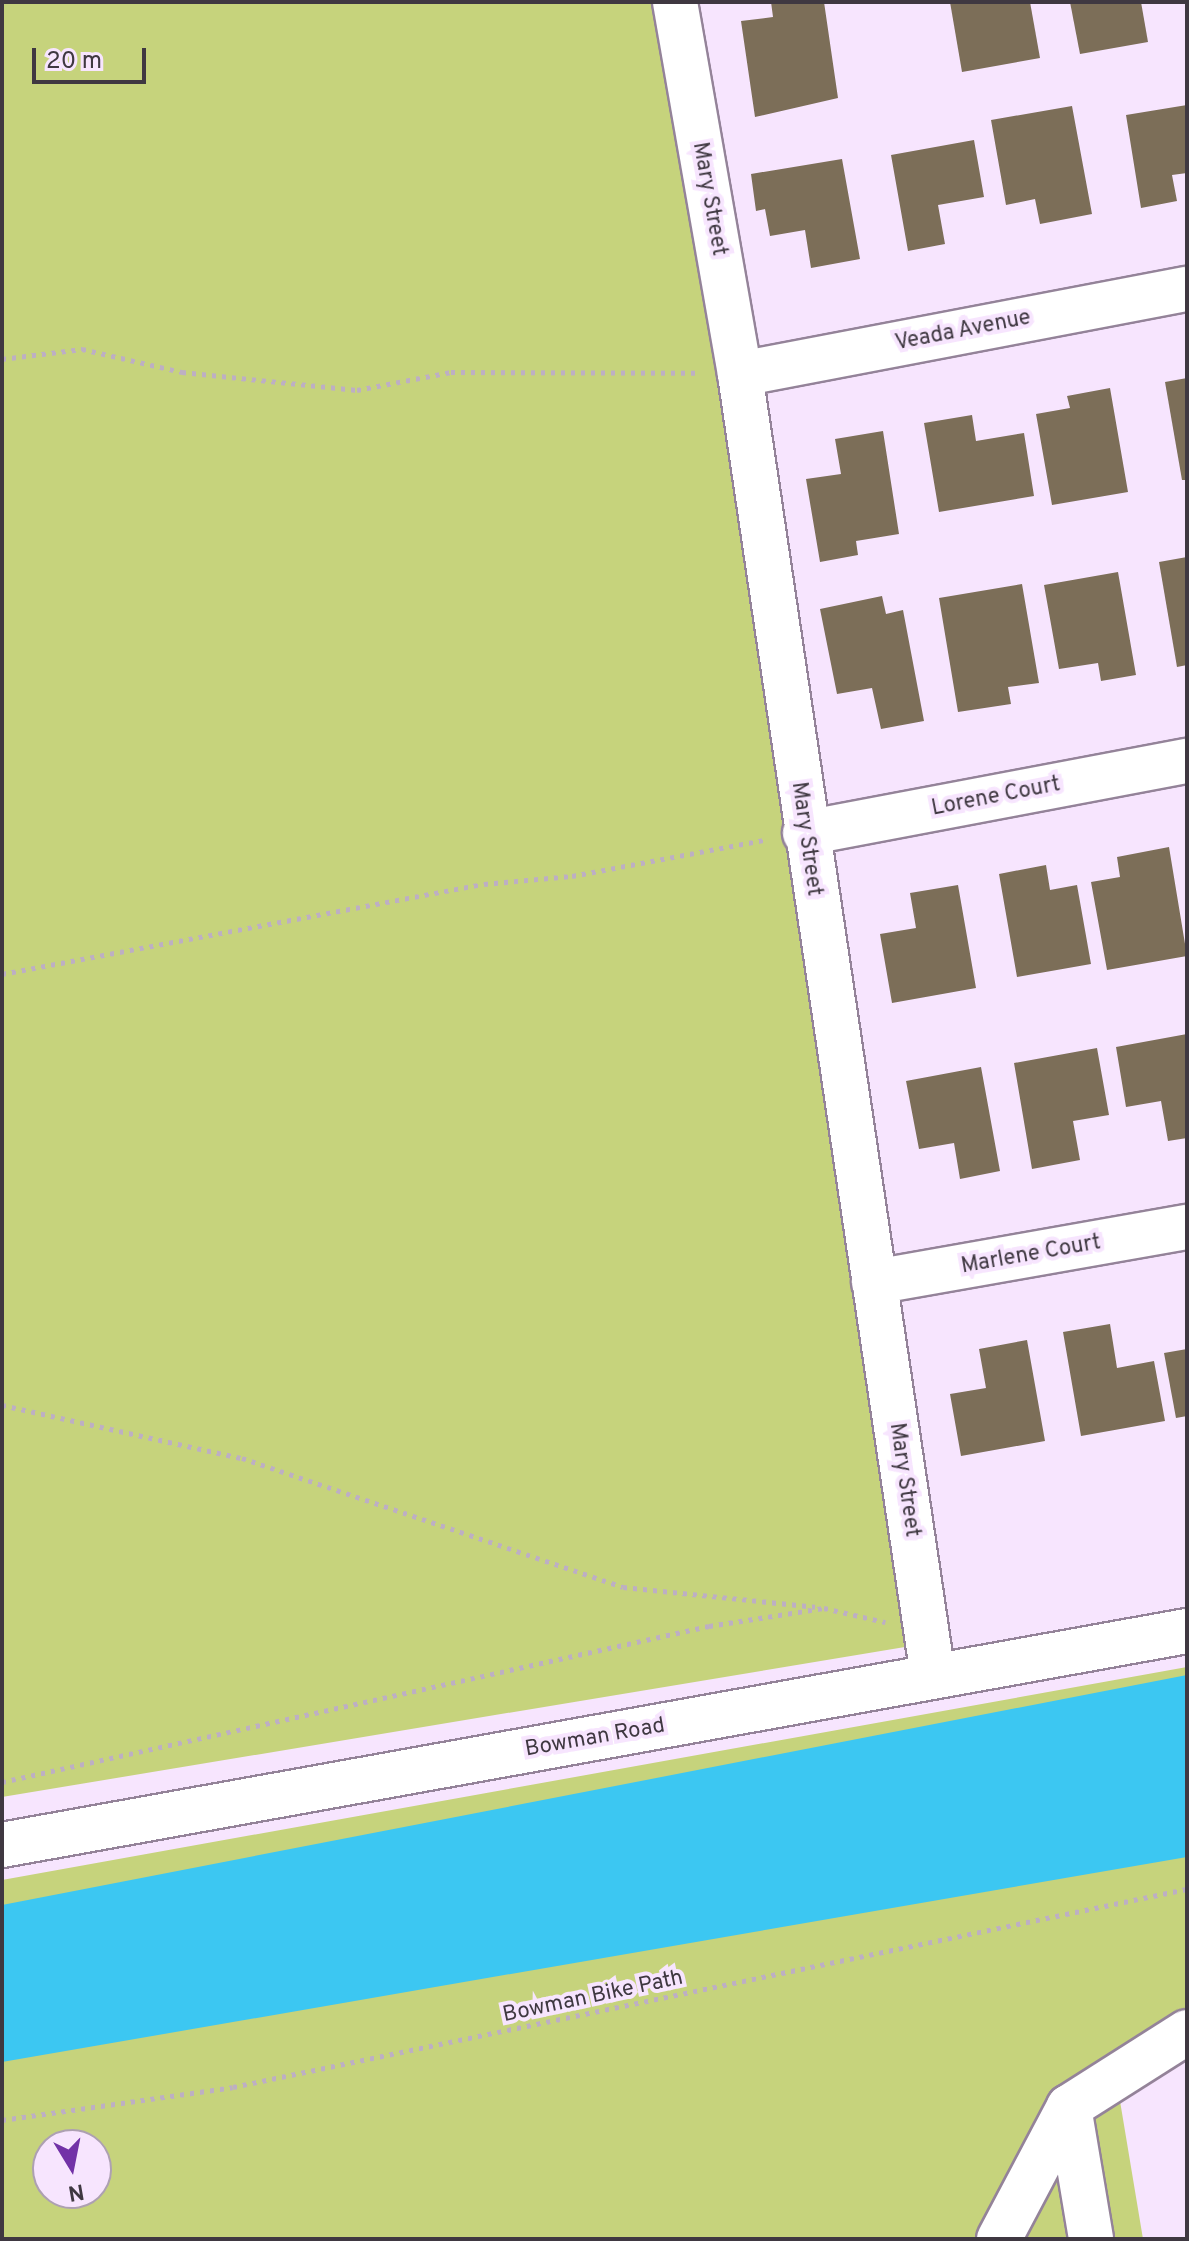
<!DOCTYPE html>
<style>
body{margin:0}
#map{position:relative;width:1189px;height:2241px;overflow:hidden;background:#f7e5fe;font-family:Overpass,sans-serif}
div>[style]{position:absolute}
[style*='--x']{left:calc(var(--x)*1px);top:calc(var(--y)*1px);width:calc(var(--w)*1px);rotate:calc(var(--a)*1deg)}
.green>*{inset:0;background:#c6d37c}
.water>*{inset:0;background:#3cc7f2}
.building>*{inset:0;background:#7c6e58}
.path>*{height:5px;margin-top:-2.5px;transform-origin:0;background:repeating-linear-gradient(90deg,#bdafc3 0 4px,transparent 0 10px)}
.roads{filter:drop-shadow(2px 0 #948399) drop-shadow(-2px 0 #948399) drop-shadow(0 2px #948399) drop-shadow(0 -2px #948399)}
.minor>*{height:44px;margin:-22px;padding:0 22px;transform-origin:22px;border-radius:22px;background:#fff}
.major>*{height:44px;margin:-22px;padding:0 22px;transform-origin:22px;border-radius:22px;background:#fff}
span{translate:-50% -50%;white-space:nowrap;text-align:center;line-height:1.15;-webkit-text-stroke:8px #f7e5fe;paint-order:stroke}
.street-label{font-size:22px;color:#3f3841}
.frame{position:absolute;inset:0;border:4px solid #3f3841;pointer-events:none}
.north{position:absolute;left:32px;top:2129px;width:80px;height:80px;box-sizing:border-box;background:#f7e5fe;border:2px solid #ada0b2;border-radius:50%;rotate:170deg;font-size:22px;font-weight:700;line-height:32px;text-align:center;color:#3f3841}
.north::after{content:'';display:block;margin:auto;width:28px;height:36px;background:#7232a7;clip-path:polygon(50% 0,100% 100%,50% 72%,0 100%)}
.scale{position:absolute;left:32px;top:48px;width:114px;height:36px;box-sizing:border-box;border:4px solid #3f3841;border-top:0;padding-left:10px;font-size:24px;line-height:28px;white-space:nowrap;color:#3f3841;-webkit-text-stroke:6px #f7e5fe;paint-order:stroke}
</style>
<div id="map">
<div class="green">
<div style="clip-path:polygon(2px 2px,663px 2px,917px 1645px,2px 1797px)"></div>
<div style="clip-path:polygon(evenodd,1187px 1667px,1187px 2050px,1114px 2065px,1143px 2239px,2px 2239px,2px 1880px,1187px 1667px,48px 2145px,96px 2145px,96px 2193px,48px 2193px,48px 2145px)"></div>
</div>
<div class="water">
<div style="clip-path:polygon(1187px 1675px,1187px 1857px,2px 2062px,2px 1905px)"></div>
</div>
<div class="building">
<div style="clip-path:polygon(771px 2px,824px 2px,838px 98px,755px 117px,741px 21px,773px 17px)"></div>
<div style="clip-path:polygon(950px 2px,1030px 2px,1040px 58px,962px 72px)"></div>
<div style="clip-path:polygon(1070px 2px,1141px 2px,1148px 42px,1080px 54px)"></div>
<div style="clip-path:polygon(1187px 105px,1187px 173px,1172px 175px,1177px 201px,1141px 208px,1126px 115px)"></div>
<div style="clip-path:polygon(1072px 106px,1092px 214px,1040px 224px,1035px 199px,1006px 205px,991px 120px)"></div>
<div style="clip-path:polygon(974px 140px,984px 197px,938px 205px,945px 244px,908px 251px,891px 155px)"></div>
<div style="clip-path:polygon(842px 159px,860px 259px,811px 268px,805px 230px,770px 236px,765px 209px,756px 211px,751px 174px)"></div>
<div style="clip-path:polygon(1187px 378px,1187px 480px,1182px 480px,1165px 382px)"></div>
<div style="clip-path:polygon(1110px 388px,1128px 492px,1052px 505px,1036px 414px,1070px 408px,1067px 396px)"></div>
<div style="clip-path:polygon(972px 415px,976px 441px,1024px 433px,1034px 496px,939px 512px,924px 423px)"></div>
<div style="clip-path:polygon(883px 431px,899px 534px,856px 541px,858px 555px,820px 562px,806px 479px,841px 474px,835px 439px)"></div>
<div style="clip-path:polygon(1187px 557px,1187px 665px,1177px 667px,1159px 562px)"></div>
<div style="clip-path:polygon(1118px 572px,1136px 675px,1101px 681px,1098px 663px,1059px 669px,1044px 585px)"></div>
<div style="clip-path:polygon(1022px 584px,1039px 683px,1008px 687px,1011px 704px,958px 712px,939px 598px)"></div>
<div style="clip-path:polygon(882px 596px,886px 614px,903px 610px,924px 721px,881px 729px,872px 688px,837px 694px,820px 609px)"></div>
<div style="clip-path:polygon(1169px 847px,1187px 956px,1107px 970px,1091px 882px,1120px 877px,1117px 857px)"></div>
<div style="clip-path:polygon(1046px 865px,1050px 890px,1077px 885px,1091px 964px,1017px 977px,999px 874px)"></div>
<div style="clip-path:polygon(958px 885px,976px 988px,892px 1003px,880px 934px,916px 928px,910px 893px)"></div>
<div style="clip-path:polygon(1187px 1034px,1187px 1138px,1168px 1141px,1161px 1101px,1126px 1107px,1116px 1047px)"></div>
<div style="clip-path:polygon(1097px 1048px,1109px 1115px,1073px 1121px,1080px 1160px,1032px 1169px,1014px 1063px)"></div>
<div style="clip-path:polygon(981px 1067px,1000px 1171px,960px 1179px,954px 1143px,919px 1149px,906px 1081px)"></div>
<div style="clip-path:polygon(1110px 1324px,1117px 1368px,1154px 1361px,1165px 1421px,1081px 1436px,1063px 1332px)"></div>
<div style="clip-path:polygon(1027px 1340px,1045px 1441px,961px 1456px,950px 1394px,986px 1388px,979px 1349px)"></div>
<div style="clip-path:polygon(1187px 1349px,1187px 1416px,1176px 1418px,1164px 1353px)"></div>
</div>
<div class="path">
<div style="--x:2;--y:359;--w:81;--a:-7.1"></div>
<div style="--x:82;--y:349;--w:103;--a:13"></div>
<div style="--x:182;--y:372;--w:176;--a:5.9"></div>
<div style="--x:357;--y:390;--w:96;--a:-10.8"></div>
<div style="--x:451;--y:372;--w:248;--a:0.2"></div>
<div style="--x:2;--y:974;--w:490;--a:-10.6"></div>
<div style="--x:484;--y:884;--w:88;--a:-5.2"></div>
<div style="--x:572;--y:876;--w:196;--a:-10.6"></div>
<div style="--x:2;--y:1405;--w:246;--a:12.5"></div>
<div style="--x:242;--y:1458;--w:402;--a:18.7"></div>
<div style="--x:623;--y:1587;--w:193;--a:5.9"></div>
<div style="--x:2;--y:1782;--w:724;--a:-12.44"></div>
<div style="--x:709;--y:1626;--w:116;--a:-8.9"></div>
<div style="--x:824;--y:1608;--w:63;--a:12.9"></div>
<div style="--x:2;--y:2120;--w:233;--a:-8.1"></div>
<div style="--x:233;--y:2087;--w:974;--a:-11.73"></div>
</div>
<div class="roads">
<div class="minor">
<div style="--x:675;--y:2;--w:378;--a:80.1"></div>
<div style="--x:740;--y:374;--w:1317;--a:81.57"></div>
<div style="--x:740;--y:374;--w:455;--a:-10.8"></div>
<div style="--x:805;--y:833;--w:389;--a:-10.7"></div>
<div style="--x:874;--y:1282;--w:318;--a:-10"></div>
<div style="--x:1069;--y:2107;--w:134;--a:80.5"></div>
<div style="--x:999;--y:2239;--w:149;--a:-62.1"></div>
<div style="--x:1069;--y:2107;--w:140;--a:-32.4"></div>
</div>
<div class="major">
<div style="--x:2;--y:1845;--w:1204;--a:-10.24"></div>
</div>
</div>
<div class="street-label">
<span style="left:709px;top:199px;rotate:80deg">Mary Street</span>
<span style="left:963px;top:331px;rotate:-11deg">Veada Avenue</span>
<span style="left:996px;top:797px;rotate:-11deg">Lorene Court</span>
<span style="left:806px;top:839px;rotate:82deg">Mary Street</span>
<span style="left:1031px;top:1255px;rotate:-10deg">Marlene Court</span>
<span style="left:904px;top:1480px;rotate:82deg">Mary Street</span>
<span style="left:595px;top:1738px;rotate:-10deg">Bowman Road</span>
<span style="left:593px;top:1997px;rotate:-12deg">Bowman Bike Path</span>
</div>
<div class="frame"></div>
<div class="north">N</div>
<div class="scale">20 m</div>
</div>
